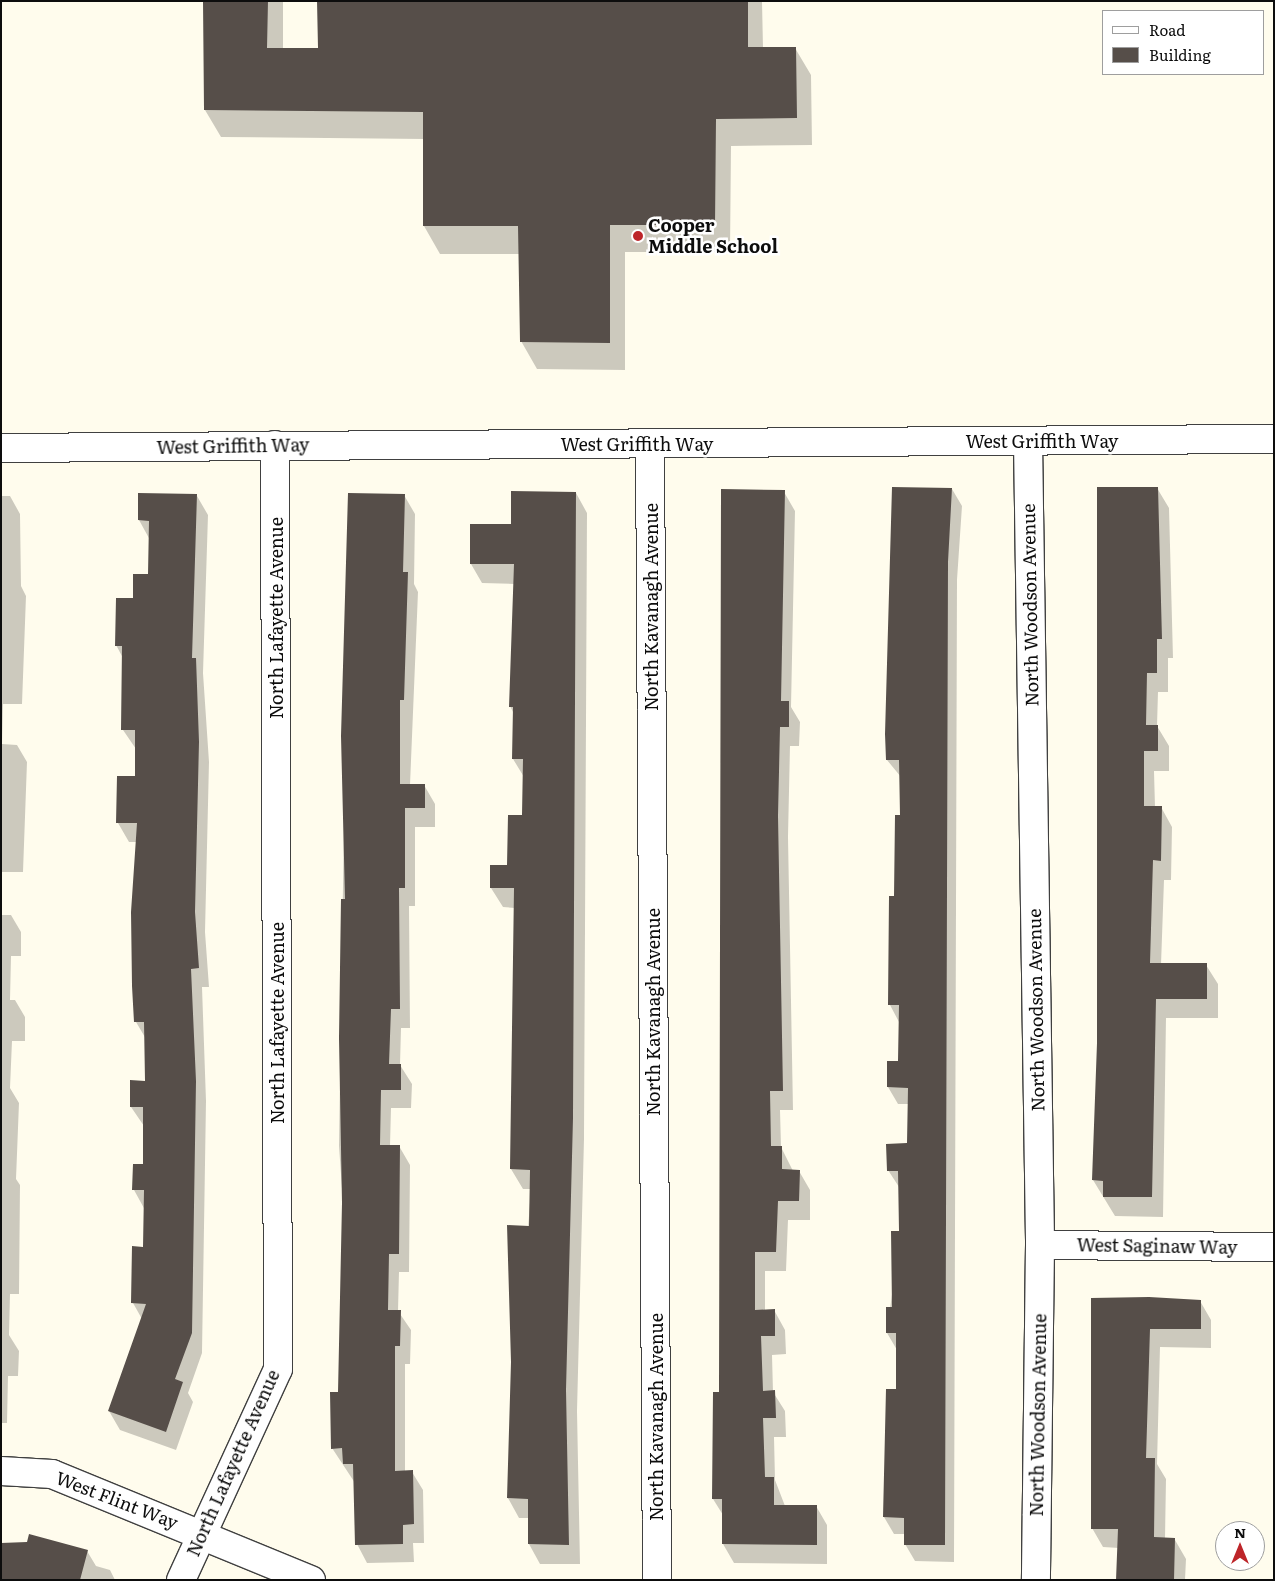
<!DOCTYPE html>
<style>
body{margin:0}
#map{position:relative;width:1275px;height:1581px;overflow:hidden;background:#fffced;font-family:Literata,serif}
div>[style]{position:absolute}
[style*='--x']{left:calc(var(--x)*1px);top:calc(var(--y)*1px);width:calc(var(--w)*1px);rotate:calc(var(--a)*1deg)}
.shadow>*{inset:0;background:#0003}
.building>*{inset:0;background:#564e49}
.roads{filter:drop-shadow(1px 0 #404040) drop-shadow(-1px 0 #404040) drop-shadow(0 1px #404040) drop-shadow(0 -1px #404040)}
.minor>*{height:28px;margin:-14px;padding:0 14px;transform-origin:14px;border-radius:14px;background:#fff}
.dots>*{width:14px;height:14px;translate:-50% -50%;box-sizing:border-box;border:2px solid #fff;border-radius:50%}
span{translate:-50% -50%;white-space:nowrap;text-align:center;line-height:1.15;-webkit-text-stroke:5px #fff;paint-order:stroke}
.poi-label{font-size:18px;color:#0d0d0d;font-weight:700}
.left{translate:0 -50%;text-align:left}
.street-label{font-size:18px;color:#0d0d0d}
.frame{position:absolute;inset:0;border:2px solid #0d0d0d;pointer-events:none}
.legend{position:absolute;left:1102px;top:10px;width:162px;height:65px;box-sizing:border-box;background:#fff;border:1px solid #9e9e9e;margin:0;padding:6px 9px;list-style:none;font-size:15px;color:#0d0d0d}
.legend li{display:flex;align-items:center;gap:10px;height:25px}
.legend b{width:25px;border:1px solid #9e9e9e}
.north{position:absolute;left:1215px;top:1521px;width:50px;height:50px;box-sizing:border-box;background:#fff;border:1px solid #9e9e9e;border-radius:50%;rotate:0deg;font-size:14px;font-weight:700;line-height:20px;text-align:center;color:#0d0d0d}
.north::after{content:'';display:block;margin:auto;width:18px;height:22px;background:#bd2529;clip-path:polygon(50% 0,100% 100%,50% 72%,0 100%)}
</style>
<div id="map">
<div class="shadow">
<div style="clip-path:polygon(205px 1px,283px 1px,283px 49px,319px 49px,319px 1px,762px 1px,763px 48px,795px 48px,811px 75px,812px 145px,731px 146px,730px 252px,625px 252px,625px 370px,537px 369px,521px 341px,519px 254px,440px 254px,424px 226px,424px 139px,221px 137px,205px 110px)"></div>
<div style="clip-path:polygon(1157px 488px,1169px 508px,1173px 658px,1168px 658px,1168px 692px,1158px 692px,1157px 726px,1169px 746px,1169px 771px,1154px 771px,1155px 807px,1161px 807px,1172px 827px,1171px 880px,1164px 880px,1161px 965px,1206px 965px,1218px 984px,1218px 1018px,1166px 1018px,1163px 1217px,1115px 1216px,1093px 1180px)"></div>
<div style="clip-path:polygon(952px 489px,962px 506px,957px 580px,954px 1562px,915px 1561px,905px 1544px,905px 1534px,894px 1534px,884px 1517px,897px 1390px,897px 1350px,887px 1333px,900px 1232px,899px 1187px,888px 1170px,908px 1144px,909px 1104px,898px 1104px,888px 1087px,900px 1062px,899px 1022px,890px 1005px,902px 816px,901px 777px,887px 760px)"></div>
<div style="clip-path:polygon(784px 492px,795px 511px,791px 707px,800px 722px,799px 746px,790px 746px,788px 837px,793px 1110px,780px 1110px,781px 1147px,793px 1171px,799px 1171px,810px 1190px,810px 1220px,788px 1220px,786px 1271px,765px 1271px,765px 1311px,774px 1310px,785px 1330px,786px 1354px,772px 1355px,773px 1392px,785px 1411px,786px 1437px,774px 1437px,775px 1480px,785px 1506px,816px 1506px,827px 1525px,827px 1564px,734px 1563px,723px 1544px,723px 1515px,713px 1499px)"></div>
<div style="clip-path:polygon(576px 493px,587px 513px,584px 1139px,577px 1411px,580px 1564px,540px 1564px,529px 1544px,529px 1518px,519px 1518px,508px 1498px,531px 1189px,523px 1189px,511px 1169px,515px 908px,503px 907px,491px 888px,509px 867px,523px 816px,524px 777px,513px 759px,514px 714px,510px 706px,515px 584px,482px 583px,471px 564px,512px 525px)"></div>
<div style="clip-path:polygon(349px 494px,404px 495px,415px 514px,414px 584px,418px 592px,410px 785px,424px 785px,435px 804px,435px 827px,415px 827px,415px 906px,409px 906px,410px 1028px,401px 1028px,400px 1065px,412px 1084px,411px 1108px,391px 1108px,390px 1146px,399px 1146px,410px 1165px,409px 1272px,399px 1272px,398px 1311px,411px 1330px,410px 1364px,405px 1364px,405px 1472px,412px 1472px,423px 1490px,424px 1543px,413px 1543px,414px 1562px,367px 1563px,357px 1544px,355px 1483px,332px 1448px,339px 1393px,343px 1203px,339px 1146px)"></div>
<div style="clip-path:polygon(1px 496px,10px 496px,20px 514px,21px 586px,26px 596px,22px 704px,3px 704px,2px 744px,17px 745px,27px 762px,23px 872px,2px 872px,1px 897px)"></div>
<div style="clip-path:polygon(197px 496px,208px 515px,203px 673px,209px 762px,205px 932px,209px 987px,202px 987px,206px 1101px,202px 1353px,188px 1393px,193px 1402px,176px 1450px,120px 1430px,109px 1411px,142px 1319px,133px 1303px,145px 1248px,145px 1210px,134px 1190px,144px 1165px,144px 1126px,131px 1107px,147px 1082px,146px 1039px,136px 1022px,137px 842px,129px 842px,118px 823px,136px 777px,136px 749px,123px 730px,123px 658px,116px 645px,134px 599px,150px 575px,150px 540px,139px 520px)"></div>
<div style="clip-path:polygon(1px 915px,11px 915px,21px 932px,21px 956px,11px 956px,10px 1000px,15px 1000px,25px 1017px,25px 1041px,12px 1041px,10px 1088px,19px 1103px,16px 1179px,20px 1185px,19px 1294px,10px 1294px,9px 1335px,19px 1351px,18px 1376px,8px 1376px,7px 1423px,1px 1423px)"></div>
<div style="clip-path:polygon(1092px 1300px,1200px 1301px,1211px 1320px,1211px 1348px,1160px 1347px,1157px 1464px,1166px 1479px,1165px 1539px,1175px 1540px,1186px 1559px,1185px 1580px,1117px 1580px,1119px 1548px,1103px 1547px,1092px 1528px)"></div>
<div style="clip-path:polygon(87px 1551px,96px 1566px,110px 1570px,115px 1580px,1px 1580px)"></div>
</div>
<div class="building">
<div style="clip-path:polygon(203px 1px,268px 1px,267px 48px,318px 48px,317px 1px,748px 1px,748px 47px,796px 47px,797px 118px,716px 119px,715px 225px,610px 225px,610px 343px,520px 342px,518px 226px,423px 226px,423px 112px,204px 110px)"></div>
<div style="clip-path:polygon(892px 487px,952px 488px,948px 562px,945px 1545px,904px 1545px,904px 1518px,883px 1517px,886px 1389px,896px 1389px,896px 1333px,886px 1333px,886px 1307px,892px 1307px,891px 1231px,899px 1231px,898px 1171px,887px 1171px,886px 1144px,907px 1143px,908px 1088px,887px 1087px,887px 1061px,898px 1061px,899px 1005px,888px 1005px,889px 896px,894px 896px,895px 815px,900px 815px,899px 760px,886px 760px,885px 734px)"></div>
<div style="clip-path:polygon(1097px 487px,1158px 487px,1162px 639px,1157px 639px,1157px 673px,1147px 673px,1146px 725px,1158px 725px,1158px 751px,1144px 751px,1144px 806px,1162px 806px,1161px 861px,1153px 860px,1150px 963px,1207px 963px,1207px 999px,1156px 999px,1152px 1197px,1103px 1197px,1103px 1181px,1092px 1180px,1097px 1043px)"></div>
<div style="clip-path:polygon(721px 489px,785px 490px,781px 701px,789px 701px,789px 727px,780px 727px,778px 816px,783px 1091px,770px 1091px,771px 1146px,782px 1146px,782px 1169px,800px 1170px,799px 1201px,778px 1201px,776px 1252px,755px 1252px,755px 1310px,775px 1309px,775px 1336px,761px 1336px,763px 1391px,775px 1390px,776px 1418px,763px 1418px,765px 1477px,774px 1477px,774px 1505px,817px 1505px,817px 1545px,722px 1544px,722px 1499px,712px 1499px,713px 1392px,719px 1392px)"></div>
<div style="clip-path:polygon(511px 491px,576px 492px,573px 1118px,566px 1390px,569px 1545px,528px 1544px,528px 1499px,507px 1498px,511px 1362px,507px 1225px,529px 1226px,530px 1170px,510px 1169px,514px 888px,490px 888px,490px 865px,507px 865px,508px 815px,522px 815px,523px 759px,512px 759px,513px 707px,509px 707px,514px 564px,470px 564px,470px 524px,511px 524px)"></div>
<div style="clip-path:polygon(138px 493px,197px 494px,192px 658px,196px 658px,199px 742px,195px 912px,199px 968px,191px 969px,196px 1081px,192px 1333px,175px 1379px,183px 1382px,166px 1432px,108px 1411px,146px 1304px,131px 1303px,132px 1246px,143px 1247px,144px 1190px,132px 1190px,133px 1164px,143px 1164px,143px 1107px,130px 1107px,130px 1080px,145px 1081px,144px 1022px,134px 1022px,132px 986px,131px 912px,137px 823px,116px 823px,117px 776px,135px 776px,135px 730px,121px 730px,122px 646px,115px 646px,116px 598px,133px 598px,133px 574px,148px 574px,149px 521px,138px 520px)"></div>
<div style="clip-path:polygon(348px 493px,405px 494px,403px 572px,408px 572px,404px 700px,400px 700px,400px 784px,425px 784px,425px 808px,405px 808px,405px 888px,399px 888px,400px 1009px,391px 1009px,389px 1064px,401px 1064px,401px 1090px,381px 1090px,380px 1145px,400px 1145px,399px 1254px,389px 1254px,388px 1310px,401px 1310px,400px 1346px,395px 1346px,395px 1471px,413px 1470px,414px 1524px,403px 1525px,403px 1544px,355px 1545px,353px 1464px,343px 1464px,342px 1448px,331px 1449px,330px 1392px,338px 1392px,342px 1203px,339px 1038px,341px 899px,345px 899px,341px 736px)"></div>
<div style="clip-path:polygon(1149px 1297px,1201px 1300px,1201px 1329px,1150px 1329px,1146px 1458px,1155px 1458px,1154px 1537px,1175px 1538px,1174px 1580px,1116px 1580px,1118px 1529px,1091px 1529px,1091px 1298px)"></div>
<div style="clip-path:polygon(29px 1534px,88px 1550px,80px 1580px,1px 1580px,1px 1543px,27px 1542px)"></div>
</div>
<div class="roads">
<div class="minor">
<div style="--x:1028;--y:441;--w:804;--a:89.14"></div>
<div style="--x:1040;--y:1245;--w:335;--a:90.7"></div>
<div style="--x:650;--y:444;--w:1136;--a:89.65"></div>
<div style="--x:1;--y:448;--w:1273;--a:-0.41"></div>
<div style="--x:1040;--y:1245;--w:234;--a:0.5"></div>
<div style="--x:1;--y:1471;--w:51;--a:3.4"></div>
<div style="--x:52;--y:1474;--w:280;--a:22.3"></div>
<div style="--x:181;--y:1580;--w:232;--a:-65.3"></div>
<div style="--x:278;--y:1369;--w:924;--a:-90.19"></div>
</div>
</div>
<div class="dots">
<div style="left:638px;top:236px;background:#bd2529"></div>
</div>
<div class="poi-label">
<span class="left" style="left:648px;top:236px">Cooper<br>Middle School</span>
</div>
<div class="street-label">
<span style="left:1042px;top:441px">West Griffith Way</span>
<span style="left:637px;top:444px">West Griffith Way</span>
<span style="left:233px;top:446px;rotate:-1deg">West Griffith Way</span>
<span style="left:1030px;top:605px;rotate:-91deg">North Woodson Avenue</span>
<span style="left:651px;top:607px;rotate:-90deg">North Kavanagh Avenue</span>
<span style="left:276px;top:618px;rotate:-90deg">North Lafayette Avenue</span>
<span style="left:1036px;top:1010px;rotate:-91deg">North Woodson Avenue</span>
<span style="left:653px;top:1012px;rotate:-90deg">North Kavanagh Avenue</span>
<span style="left:277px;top:1023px;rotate:-90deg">North Lafayette Avenue</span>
<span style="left:1157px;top:1246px;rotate:1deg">West Saginaw Way</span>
<span style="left:1038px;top:1415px;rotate:-89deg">North Woodson Avenue</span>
<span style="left:656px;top:1417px;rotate:-90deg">North Kavanagh Avenue</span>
<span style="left:233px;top:1463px;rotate:-66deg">North Lafayette Avenue</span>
<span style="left:117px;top:1500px;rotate:21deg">West Flint Way</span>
</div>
<div class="frame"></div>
<ul class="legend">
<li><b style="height:6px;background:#fff"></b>Road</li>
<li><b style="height:14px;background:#564e49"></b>Building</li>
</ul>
<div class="north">N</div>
</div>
